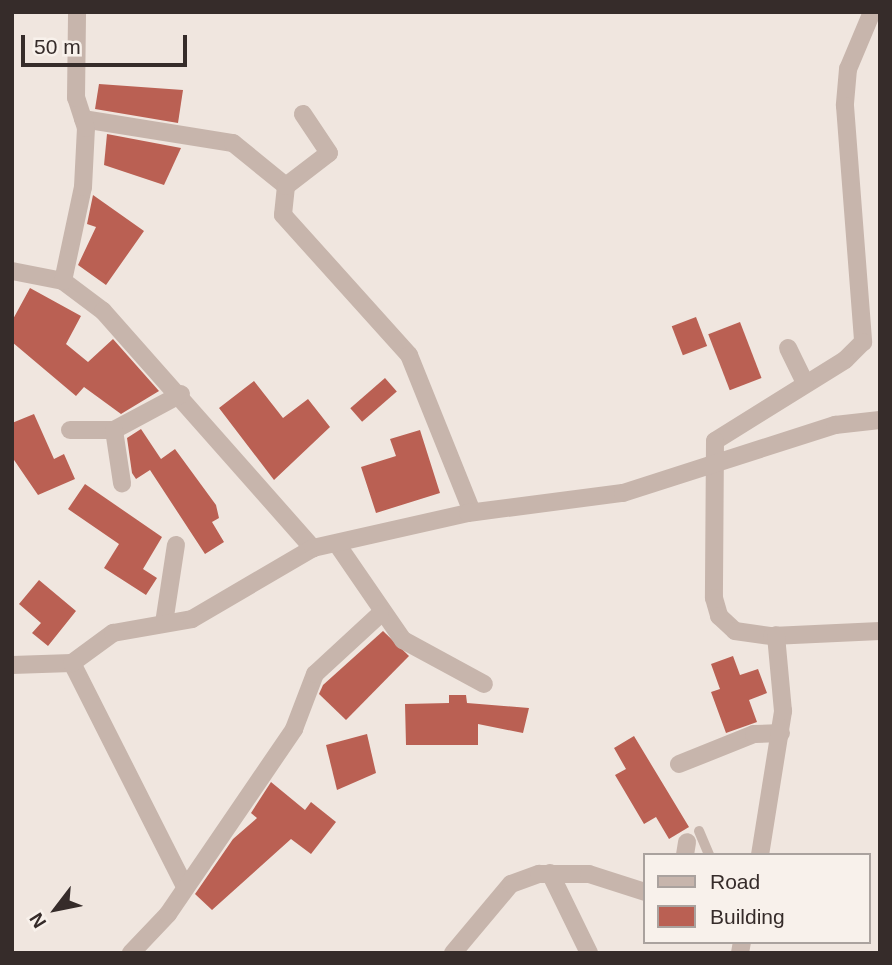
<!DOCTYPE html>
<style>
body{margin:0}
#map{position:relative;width:892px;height:965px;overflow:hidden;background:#f0e6df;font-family:Arial,sans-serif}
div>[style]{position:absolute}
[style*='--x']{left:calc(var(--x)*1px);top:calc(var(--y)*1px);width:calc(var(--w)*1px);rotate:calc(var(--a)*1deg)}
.building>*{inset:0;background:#ba6053;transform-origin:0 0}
.service>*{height:10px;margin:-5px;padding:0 5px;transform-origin:5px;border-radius:5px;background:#c7b5ac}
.minor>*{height:18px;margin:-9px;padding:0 9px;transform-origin:9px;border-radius:9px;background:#c7b5ac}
span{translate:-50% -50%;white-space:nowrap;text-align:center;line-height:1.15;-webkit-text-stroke:5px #f8f1eb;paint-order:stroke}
.frame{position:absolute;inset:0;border:14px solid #362c2a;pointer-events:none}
.legend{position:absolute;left:643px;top:853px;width:228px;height:91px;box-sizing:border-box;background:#f8f1eb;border:2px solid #aaa29e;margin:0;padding:9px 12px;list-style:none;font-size:21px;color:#362c2a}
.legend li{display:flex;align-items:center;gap:14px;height:35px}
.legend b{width:35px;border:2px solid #aaa29e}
.north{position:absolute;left:21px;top:874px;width:70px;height:70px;-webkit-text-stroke:5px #f8f1eb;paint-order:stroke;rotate:238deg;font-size:19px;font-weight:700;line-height:28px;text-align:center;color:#362c2a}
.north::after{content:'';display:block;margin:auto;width:24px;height:32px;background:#362c2a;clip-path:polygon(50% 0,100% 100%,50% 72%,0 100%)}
.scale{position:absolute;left:21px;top:35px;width:166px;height:32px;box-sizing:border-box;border:4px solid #362c2a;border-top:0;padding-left:9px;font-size:21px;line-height:24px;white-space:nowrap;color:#362c2a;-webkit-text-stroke:5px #f8f1eb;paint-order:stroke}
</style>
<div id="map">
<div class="building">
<div style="clip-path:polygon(99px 84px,183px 90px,178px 123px,95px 109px)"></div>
<div style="clip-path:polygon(107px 134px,181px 148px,164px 185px,104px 165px)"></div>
<div style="clip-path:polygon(93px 195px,144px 231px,106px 285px,78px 265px,96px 227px,87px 224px)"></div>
<div style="clip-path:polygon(30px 288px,81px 316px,66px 344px,88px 362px,113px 339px,159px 391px,121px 414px,84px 387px,76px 396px,12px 342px,12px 321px)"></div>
<div style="left:696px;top:317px;width:31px;height:26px;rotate:69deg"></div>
<div style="left:740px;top:322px;width:60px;height:34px;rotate:69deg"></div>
<div style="left:385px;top:378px;width:18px;height:46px;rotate:49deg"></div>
<div style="clip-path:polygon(254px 381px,283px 418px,308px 399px,330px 427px,274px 480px,219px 408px)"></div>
<div style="clip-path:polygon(34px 414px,54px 459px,64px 454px,75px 479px,38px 495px,12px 457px,12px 423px)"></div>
<div style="clip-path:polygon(141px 429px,161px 459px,175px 449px,216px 505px,219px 518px,212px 522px,224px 542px,205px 554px,150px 470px,136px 479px,132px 473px,127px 438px)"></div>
<div style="clip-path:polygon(420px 430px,440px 493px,376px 513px,361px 467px,396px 456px,390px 439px)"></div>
<div style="clip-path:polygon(85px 484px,162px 537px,143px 569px,157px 578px,146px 595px,104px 568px,119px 544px,68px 509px)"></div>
<div style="clip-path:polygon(39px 580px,76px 611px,48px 646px,32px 633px,41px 623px,19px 604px)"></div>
<div style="clip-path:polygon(383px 631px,409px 656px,346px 720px,319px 694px,323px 685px)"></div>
<div style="clip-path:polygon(733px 656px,740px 675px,758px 669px,767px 693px,749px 700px,757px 722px,726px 733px,711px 692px,720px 689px,711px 664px)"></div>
<div style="clip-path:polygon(449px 695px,466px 695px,467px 703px,529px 708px,523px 733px,478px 724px,478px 745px,406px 745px,405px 704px,449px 703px)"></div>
<div style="clip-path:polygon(367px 734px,376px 773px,337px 790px,326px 745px)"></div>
<div style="clip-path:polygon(634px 736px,689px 827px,669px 839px,656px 817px,644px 824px,615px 775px,626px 769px,614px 748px)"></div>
<div style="clip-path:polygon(271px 782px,305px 810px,311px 802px,336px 822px,311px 854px,291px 839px,212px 910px,195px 894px,233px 839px,257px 818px,251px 813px)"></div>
</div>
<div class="service">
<div style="--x:699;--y:831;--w:26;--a:67"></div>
</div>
<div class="minor">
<div style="--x:872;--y:12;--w:62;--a:112.8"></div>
<div style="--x:848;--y:69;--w:37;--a:95"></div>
<div style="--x:845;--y:106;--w:237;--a:85.6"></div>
<div style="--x:863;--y:342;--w:25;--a:135"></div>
<div style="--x:845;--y:360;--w:153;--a:148.1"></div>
<div style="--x:715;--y:441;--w:157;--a:90.4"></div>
<div style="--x:714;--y:598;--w:19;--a:74"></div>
<div style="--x:719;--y:616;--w:22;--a:43"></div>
<div style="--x:735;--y:631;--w:37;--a:8"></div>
<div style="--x:772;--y:636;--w:108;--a:-2.7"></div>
<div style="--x:83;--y:119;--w:152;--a:9.1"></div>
<div style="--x:233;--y:143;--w:68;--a:39.1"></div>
<div style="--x:286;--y:186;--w:29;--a:96"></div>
<div style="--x:283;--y:215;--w:188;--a:48"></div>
<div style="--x:409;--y:355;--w:169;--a:68.1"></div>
<div style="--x:286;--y:186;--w:54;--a:-37.5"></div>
<div style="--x:329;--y:153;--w:47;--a:-123.7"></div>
<div style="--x:12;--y:271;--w:52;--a:11.1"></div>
<div style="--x:63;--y:281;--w:50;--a:36.9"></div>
<div style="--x:103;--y:311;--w:317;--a:48.5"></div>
<div style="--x:63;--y:281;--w:96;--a:-78"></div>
<div style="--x:83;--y:187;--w:59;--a:-87.1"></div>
<div style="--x:86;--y:128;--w:32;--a:-108"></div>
<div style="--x:76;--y:98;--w:86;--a:-89.3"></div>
<div style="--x:788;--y:348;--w:39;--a:64"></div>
<div style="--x:70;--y:430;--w:44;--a:0"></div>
<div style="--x:114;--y:430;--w:76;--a:-28.2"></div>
<div style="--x:114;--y:430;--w:54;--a:81.4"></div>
<div style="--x:339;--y:547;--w:113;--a:55.5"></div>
<div style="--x:403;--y:640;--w:92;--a:28.5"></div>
<div style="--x:164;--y:623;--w:79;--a:-81.3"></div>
<div style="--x:72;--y:663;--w:251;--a:63.2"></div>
<div style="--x:12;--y:665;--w:60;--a:-1.9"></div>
<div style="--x:72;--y:663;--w:51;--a:-36.2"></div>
<div style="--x:113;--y:633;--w:80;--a:-10"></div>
<div style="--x:192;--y:619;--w:140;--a:-30.4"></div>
<div style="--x:313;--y:548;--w:159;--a:-12.7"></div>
<div style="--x:468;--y:513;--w:156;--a:-7.4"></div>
<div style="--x:623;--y:493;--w:223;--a:-17.8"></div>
<div style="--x:835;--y:425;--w:45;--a:-6.3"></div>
<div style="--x:679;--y:764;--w:81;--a:-21.8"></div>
<div style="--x:754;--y:734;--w:27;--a:-2"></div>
<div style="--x:685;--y:855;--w:13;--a:-81"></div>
<div style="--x:760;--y:855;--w:146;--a:-80.9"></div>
<div style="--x:783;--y:711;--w:76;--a:-95.3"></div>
<div style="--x:550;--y:873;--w:89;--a:64"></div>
<div style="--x:131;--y:953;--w:54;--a:-46.5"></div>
<div style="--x:168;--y:914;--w:224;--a:-55.7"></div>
<div style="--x:294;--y:729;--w:59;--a:-69.1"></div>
<div style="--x:315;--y:674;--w:88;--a:-42.7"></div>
<div style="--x:453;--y:953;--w:90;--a:-50"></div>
<div style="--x:511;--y:884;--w:30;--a:-20"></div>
<div style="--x:539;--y:874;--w:50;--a:0"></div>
<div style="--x:589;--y:874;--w:59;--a:17.8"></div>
<div style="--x:740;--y:953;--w:11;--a:-80"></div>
</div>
<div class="frame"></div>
<ul class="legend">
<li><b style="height:9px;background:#c7b5ac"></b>Road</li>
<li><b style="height:19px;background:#ba6053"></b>Building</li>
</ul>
<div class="north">N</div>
<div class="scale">50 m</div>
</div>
